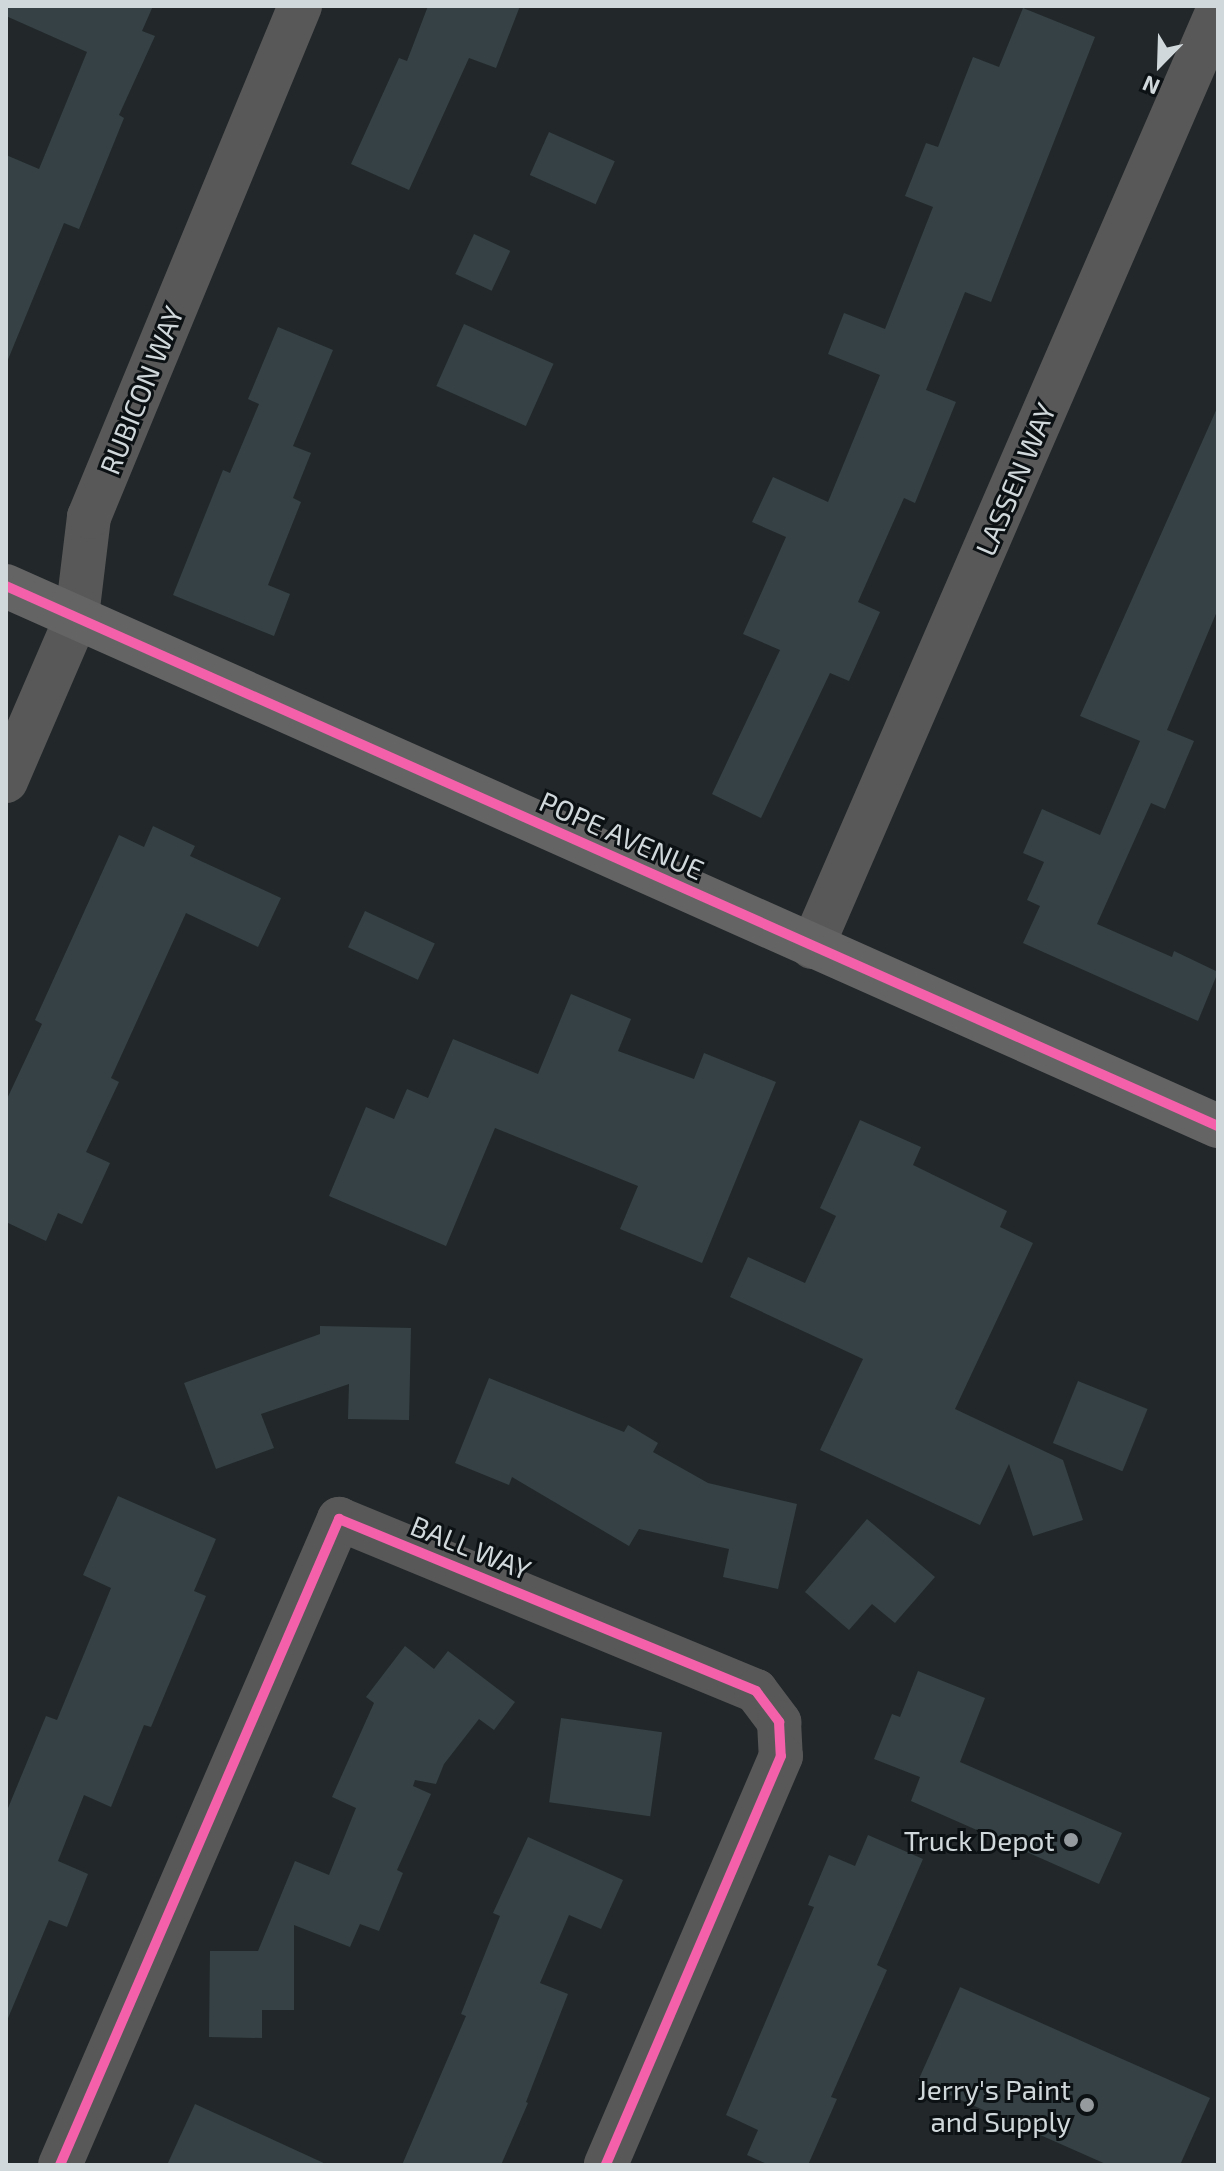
<!DOCTYPE html>
<style>
body{margin:0}
#map{position:relative;width:1224px;height:2171px;overflow:hidden;background:#22282a;font-family:"Exo 2",sans-serif}
div>[style]{position:absolute}
[style*='--x']{left:calc(var(--x)*1px);top:calc(var(--y)*1px);width:calc(var(--w)*1px);rotate:calc(var(--a)*1deg)}
.building>*{inset:0;background:#354145;transform-origin:0 0}
.street>*{height:44px;margin:-22px;padding:0 22px;transform-origin:22px;border-radius:22px;background:#595859}
.secondary>*{height:44px;margin:-22px;padding:0 22px;transform-origin:22px;border-radius:22px;background:#656465}
.cycleway>*{height:10px;margin:-5px;padding:0 5px;transform-origin:5px;border-radius:5px;background:#f560ab}
.dots>*{width:22px;height:22px;translate:-50% -50%;box-sizing:border-box;border:4px solid #0c1113;border-radius:50%}
span{translate:-50% -50%;white-space:nowrap;text-align:center;line-height:1.15;-webkit-text-stroke:6px #0c1113;paint-order:stroke}
.street-label{font-size:28px;color:#d1d8db}
.poi-label{font-size:28px;color:#d1d8db}
.right{translate:-100% -50%;text-align:right}
.frame{position:absolute;inset:0;border:8px solid #d1d8db;pointer-events:none}
.north{position:absolute;left:1120px;top:24px;width:80px;height:80px;-webkit-text-stroke:6px #0c1113;paint-order:stroke;rotate:203deg;font-size:22px;font-weight:700;line-height:32px;text-align:center;color:#d1d8db}
.north::after{content:'';display:block;margin:auto;width:28px;height:36px;background:#d1d8db;clip-path:polygon(50% 0,100% 100%,50% 72%,0 100%)}
</style>
<div id="map">
<div class="building">
<div style="clip-path:polygon(6px 6px,153px 6px,142px 31px,155px 36px,119px 115px,124px 118px,79px 229px,64px 223px,7px 362px,6px 155px,39px 169px,87px 52px,6px 16px)"></div>
<div style="clip-path:polygon(428px 6px,520px 6px,496px 68px,469px 58px,409px 190px,351px 164px,399px 58px,407px 61px)"></div>
<div style="clip-path:polygon(1023px 8px,1095px 37px,991px 302px,965px 292px,926px 390px,956px 402px,915px 503px,904px 498px,858px 602px,880px 612px,849px 681px,830px 673px,761px 818px,712px 794px,780px 650px,743px 634px,786px 537px,752px 522px,773px 477px,828px 502px,880px 375px,828px 354px,844px 313px,885px 329px,933px 207px,905px 196px,926px 143px,938px 147px,973px 57px,999px 67px)"></div>
<div style="left:549px;top:132px;width:72px;height:47px;rotate:24deg"></div>
<div style="left:474px;top:234px;width:40px;height:44px;rotate:25deg"></div>
<div style="left:464px;top:324px;width:98px;height:68px;rotate:24deg"></div>
<div style="clip-path:polygon(278px 327px,333px 350px,293px 446px,311px 453px,293px 498px,301px 502px,268px 585px,290px 594px,274px 636px,173px 595px,223px 470px,230px 473px,259px 404px,248px 399px)"></div>
<div style="clip-path:polygon(1218px 406px,1218px 609px,1167px 730px,1194px 741px,1165px 809px,1151px 803px,1097px 924px,1172px 957px,1174px 951px,1218px 972px,1198px 1021px,1023px 943px,1040px 906px,1027px 900px,1044px 862px,1023px 853px,1042px 809px,1100px 835px,1140px 741px,1080px 716px)"></div>
<div style="clip-path:polygon(153px 826px,195px 846px,190px 856px,281px 898px,258px 947px,186px 913px,111px 1078px,119px 1082px,86px 1152px,110px 1163px,82px 1224px,58px 1213px,46px 1241px,6px 1222px,6px 1101px,42px 1024px,35px 1020px,119px 835px,144px 847px)"></div>
<div style="left:365px;top:911px;width:77px;height:40px;rotate:25deg"></div>
<div style="clip-path:polygon(571px 994px,631px 1019px,618px 1051px,694px 1079px,704px 1053px,776px 1082px,702px 1263px,620px 1229px,638px 1186px,495px 1128px,446px 1246px,329px 1196px,366px 1107px,394px 1119px,407px 1089px,428px 1098px,453px 1039px,538px 1074px)"></div>
<div style="clip-path:polygon(860px 1120px,921px 1147px,913px 1165px,1007px 1211px,1000px 1227px,1033px 1243px,955px 1409px,1063px 1460px,1083px 1520px,1033px 1536px,1009px 1464px,980px 1525px,820px 1450px,863px 1359px,730px 1297px,748px 1257px,805px 1283px,836px 1216px,820px 1208px)"></div>
<div style="clip-path:polygon(320px 1326px,411px 1328px,409px 1420px,348px 1419px,349px 1384px,261px 1414px,274px 1448px,216px 1469px,184px 1383px,320px 1334px)"></div>
<div style="clip-path:polygon(489px 1378px,624px 1432px,628px 1425px,658px 1443px,653px 1452px,708px 1483px,797px 1504px,778px 1589px,723px 1577px,729px 1549px,639px 1529px,629px 1546px,512px 1477px,509px 1485px,455px 1463px)"></div>
<div style="left:1078px;top:1381px;width:75px;height:67px;rotate:22deg"></div>
<div style="clip-path:polygon(118px 1496px,216px 1539px,194px 1591px,206px 1596px,151px 1727px,144px 1725px,111px 1807px,84px 1795px,58px 1861px,88px 1874px,67px 1927px,49px 1920px,6px 2023px,6px 1813px,46px 1716px,57px 1720px,111px 1588px,83px 1575px)"></div>
<div style="clip-path:polygon(867px 1519px,935px 1577px,895px 1623px,872px 1604px,849px 1630px,805px 1592px)"></div>
<div style="clip-path:polygon(405px 1646px,434px 1669px,448px 1651px,515px 1702px,494px 1730px,479px 1719px,444px 1764px,436px 1784px,415px 1780px,413px 1786px,431px 1794px,397px 1870px,403px 1873px,379px 1931px,360px 1924px,350px 1947px,294px 1925px,294px 2010px,262px 2010px,262px 2038px,209px 2037px,210px 1951px,258px 1951px,295px 1861px,329px 1875px,356px 1808px,332px 1797px,374px 1703px,366px 1697px)"></div>
<div style="clip-path:polygon(918px 1671px,985px 1698px,960px 1762px,1122px 1833px,1099px 1884px,911px 1801px,920px 1777px,874px 1759px,892px 1714px,900px 1717px)"></div>
<div style="left:561px;top:1718px;width:102px;height:85px;rotate:8deg"></div>
<div style="clip-path:polygon(868px 1835px,923px 1859px,877px 1965px,887px 1970px,831px 2097px,837px 2099px,808px 2165px,769px 2165px,747px 2155px,758px 2130px,726px 2115px,814px 1907px,808px 1905px,829px 1855px,855px 1866px)"></div>
<div style="clip-path:polygon(528px 1837px,623px 1880px,601px 1929px,569px 1915px,540px 1983px,568px 1994px,526px 2102px,528px 2103px,501px 2165px,402px 2165px,466px 2016px,461px 2014px,500px 1916px,493px 1913px)"></div>
<div style="clip-path:polygon(960px 1987px,1210px 2098px,1180px 2165px,1108px 2165px,918px 2081px)"></div>
<div style="clip-path:polygon(195px 2104px,328px 2165px,167px 2165px)"></div>
</div>
<div class="street">
<div style="--x:6;--y:781;--w:180;--a:-66.7"></div>
<div style="--x:77;--y:616;--w:100;--a:-83.1"></div>
<div style="--x:89;--y:517;--w:553;--a:-67.56"></div>
<div style="--x:812;--y:947;--w:1021;--a:-66.57"></div>
<div style="--x:60;--y:2165;--w:704;--a:-66.64"></div>
<div style="--x:339;--y:1519;--w:451;--a:22.4"></div>
<div style="--x:756;--y:1691;--w:39;--a:53"></div>
<div style="--x:779;--y:1722;--w:34;--a:87"></div>
<div style="--x:781;--y:1756;--w:445;--a:113.2"></div>
</div>
<div class="secondary">
<div style="--x:6;--y:586;--w:1327;--a:24.02"></div>
</div>
<div class="cycleway">
<div style="--x:6;--y:586;--w:1327;--a:24.02"></div>
<div style="--x:60;--y:2165;--w:704;--a:-66.64"></div>
<div style="--x:339;--y:1519;--w:451;--a:22.4"></div>
<div style="--x:756;--y:1691;--w:39;--a:53"></div>
<div style="--x:779;--y:1722;--w:34;--a:87"></div>
<div style="--x:781;--y:1756;--w:445;--a:113.2"></div>
</div>
<div class="dots">
<div style="left:1071px;top:1840px;background:#949a9d"></div>
<div style="left:1087px;top:2105px;background:#949a9d"></div>
</div>
<div class="street-label">
<span style="left:141px;top:390px;rotate:-68deg">RUBICON WAY</span>
<span style="left:1015px;top:479px;rotate:-67deg">LASSEN WAY</span>
<span style="left:622px;top:835px;rotate:24deg">POPE AVENUE</span>
<span style="left:471px;top:1547px;rotate:22deg">BALL WAY</span>
</div>
<div class="poi-label">
<span class="right" style="left:1055px;top:1840px">Truck Depot</span>
<span class="right" style="left:1071px;top:2105px">Jerry's Paint<br>and Supply</span>
</div>
<div class="frame"></div>
<div class="north">N</div>
</div>
